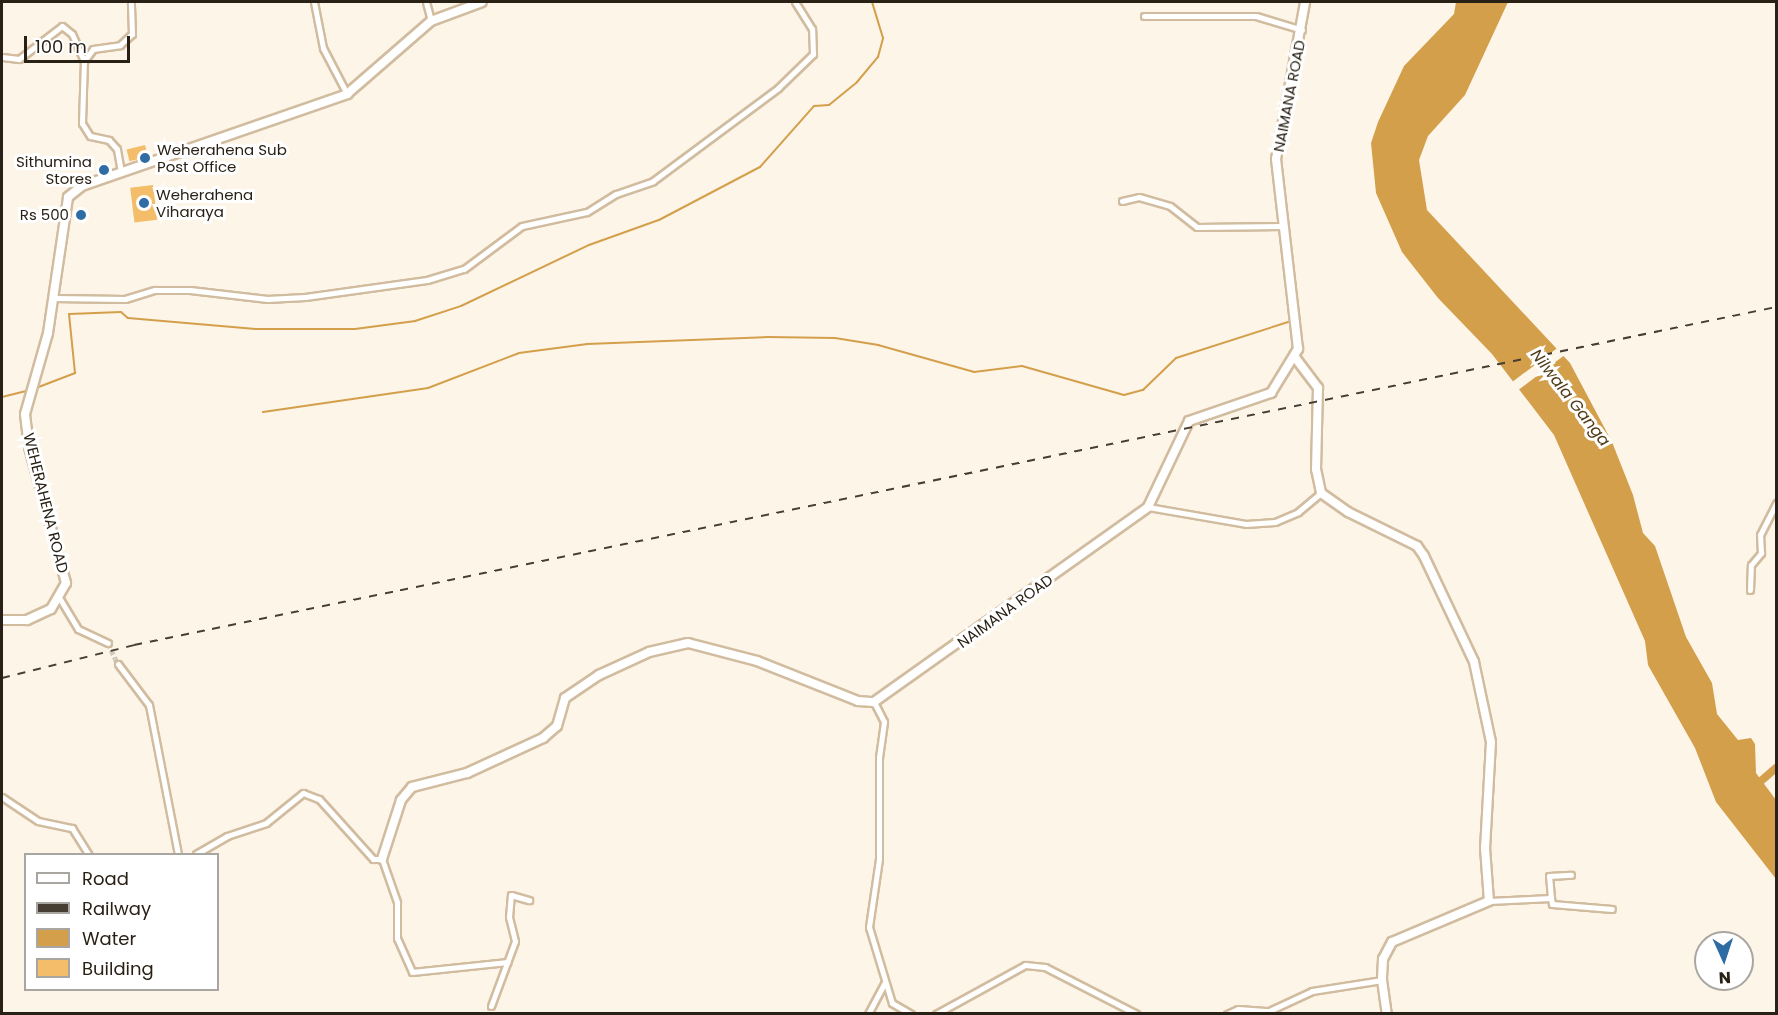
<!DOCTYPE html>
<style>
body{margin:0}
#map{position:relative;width:1778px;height:1015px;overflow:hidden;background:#fdf5e8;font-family:Poppins,sans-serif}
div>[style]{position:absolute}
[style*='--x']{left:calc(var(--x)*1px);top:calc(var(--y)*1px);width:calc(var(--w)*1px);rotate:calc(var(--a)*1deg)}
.water>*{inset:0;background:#d49f4b}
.pier>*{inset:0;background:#fdf5e8;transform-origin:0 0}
.stream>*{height:2px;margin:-1px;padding:0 1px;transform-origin:1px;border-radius:1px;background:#d49f4b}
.canal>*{height:8px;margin:-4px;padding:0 4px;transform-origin:4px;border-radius:4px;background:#d49f4b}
.building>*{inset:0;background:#f3bd6a;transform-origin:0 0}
.street-tunnel>*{height:5px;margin-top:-2.5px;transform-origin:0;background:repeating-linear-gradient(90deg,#d3cbbe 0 5px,transparent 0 7.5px)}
.roads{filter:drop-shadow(2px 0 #d1bc9f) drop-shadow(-2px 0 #d1bc9f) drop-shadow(0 2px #d1bc9f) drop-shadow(0 -2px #d1bc9f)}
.street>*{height:5px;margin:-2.5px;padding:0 2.5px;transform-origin:2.5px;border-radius:2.5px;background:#fff}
.secondary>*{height:8px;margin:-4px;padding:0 4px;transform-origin:4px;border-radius:4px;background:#fff}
.rail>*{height:2px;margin-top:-1px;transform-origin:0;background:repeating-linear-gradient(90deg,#463e33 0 8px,transparent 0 16px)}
.dots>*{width:16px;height:16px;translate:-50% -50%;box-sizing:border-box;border:3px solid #fff;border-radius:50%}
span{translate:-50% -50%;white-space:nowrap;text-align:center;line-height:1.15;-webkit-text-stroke:6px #fff;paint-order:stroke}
.street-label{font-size:15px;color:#292116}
.poi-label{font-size:15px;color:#292116}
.left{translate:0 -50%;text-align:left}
.right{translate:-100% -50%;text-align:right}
.water-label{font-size:16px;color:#523c18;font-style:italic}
.frame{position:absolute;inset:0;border:3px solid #292116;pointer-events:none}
.legend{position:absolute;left:24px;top:853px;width:195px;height:138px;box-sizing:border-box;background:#fff;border:2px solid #a9a6a2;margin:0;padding:8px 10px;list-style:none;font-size:18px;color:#292116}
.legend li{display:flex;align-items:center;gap:12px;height:30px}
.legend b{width:30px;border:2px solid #a9a6a2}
.north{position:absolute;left:1694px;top:931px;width:60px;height:60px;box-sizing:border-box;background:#fff;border:2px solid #a9a6a2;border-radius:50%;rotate:177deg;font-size:16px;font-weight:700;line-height:24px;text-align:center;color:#292116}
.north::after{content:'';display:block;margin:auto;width:21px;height:27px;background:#2f6ca3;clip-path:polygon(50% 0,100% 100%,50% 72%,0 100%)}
.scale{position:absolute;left:24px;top:36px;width:106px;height:27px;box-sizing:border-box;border:3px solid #292116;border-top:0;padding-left:8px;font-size:18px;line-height:21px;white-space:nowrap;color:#292116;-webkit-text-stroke:4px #fff;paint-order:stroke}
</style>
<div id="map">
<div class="water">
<div style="clip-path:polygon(1456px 2px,1508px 2px,1465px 95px,1428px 136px,1419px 160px,1427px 210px,1570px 363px,1612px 442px,1633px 495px,1643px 533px,1655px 546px,1686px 637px,1712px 683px,1717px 714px,1738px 740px,1751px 738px,1755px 744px,1756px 773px,1776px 800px,1776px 879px,1716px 802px,1695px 748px,1648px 665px,1645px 641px,1554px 435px,1492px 354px,1438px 298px,1402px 252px,1376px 193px,1371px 143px,1378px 122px,1404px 66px,1454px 14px)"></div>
</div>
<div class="pier">
<div style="left:1560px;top:346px;width:10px;height:69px;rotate:53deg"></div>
</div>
<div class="stream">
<div style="--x:36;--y:388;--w:42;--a:-21"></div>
<div style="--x:75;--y:373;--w:59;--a:-95.8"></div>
<div style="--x:69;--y:314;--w:52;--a:-2.2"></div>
<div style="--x:121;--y:312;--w:9;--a:41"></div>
<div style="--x:128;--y:318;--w:128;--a:4.9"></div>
<div style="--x:256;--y:329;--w:99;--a:0"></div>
<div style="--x:355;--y:329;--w:61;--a:-7.6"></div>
<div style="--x:415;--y:321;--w:48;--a:-18.1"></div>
<div style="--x:461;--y:306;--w:142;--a:-25.5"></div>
<div style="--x:589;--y:245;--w:74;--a:-19.7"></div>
<div style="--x:659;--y:220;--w:114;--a:-27.7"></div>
<div style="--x:760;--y:167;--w:81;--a:-48.5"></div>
<div style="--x:814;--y:106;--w:15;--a:-4"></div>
<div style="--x:829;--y:105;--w:36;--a:-39"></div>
<div style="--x:857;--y:82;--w:33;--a:-50"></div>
<div style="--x:878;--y:57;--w:20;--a:-75"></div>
<div style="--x:883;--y:38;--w:38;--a:-107"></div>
<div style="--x:2;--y:397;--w:29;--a:-14"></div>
<div style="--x:263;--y:412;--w:167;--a:-8.3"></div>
<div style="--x:428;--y:388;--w:97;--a:-21"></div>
<div style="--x:519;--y:353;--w:69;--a:-7.5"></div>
<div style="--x:587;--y:344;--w:181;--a:-2.2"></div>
<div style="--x:768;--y:337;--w:67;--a:0.9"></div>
<div style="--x:835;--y:338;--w:44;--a:9.2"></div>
<div style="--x:878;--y:345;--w:100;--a:15.7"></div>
<div style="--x:974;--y:372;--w:48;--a:-7.1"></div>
<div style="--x:1022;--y:366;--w:106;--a:15.9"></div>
<div style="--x:1124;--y:395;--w:20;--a:-15"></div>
<div style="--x:1143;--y:390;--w:46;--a:-44.1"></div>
<div style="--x:1176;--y:358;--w:121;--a:-17.8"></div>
</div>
<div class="canal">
<div style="--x:1754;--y:787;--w:29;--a:-41"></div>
</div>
<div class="building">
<div style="left:145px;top:145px;width:12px;height:19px;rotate:76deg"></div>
<div style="left:153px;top:185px;width:35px;height:23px;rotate:83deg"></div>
</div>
<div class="street-tunnel">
<div style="--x:108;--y:643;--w:23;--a:65"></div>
</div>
<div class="roads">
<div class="street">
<div style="--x:314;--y:2;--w:47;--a:78.9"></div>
<div style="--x:323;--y:48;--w:52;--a:62.4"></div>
<div style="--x:426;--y:2;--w:20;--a:75"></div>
<div style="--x:1144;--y:16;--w:112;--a:0"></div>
<div style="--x:1256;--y:16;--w:48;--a:16.9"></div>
<div style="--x:2;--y:57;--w:17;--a:7"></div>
<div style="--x:19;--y:59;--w:54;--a:-37.5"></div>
<div style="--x:62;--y:26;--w:13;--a:39"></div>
<div style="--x:72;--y:34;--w:30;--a:66"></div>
<div style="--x:121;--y:172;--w:23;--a:-100"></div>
<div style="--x:117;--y:149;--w:12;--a:-132"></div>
<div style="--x:109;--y:140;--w:19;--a:-168"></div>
<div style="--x:90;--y:136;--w:15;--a:-122"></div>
<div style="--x:82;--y:123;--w:62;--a:-88.2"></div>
<div style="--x:84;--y:61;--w:15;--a:-53"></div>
<div style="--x:93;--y:49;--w:27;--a:-8"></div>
<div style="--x:120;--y:45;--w:16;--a:-43"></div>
<div style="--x:132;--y:34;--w:32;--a:-92"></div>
<div style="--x:1122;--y:201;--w:17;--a:-13"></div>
<div style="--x:1139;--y:197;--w:32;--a:16"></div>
<div style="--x:1170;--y:206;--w:34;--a:38"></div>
<div style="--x:1197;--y:227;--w:85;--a:-0.7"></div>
<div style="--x:53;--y:298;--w:72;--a:0.8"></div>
<div style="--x:125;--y:299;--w:31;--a:-17"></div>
<div style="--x:155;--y:290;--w:35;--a:0"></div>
<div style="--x:190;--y:290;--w:78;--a:6.7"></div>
<div style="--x:267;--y:299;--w:38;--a:-3"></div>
<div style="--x:305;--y:297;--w:123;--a:-7.9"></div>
<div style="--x:427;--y:280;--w:39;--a:-17"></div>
<div style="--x:464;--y:269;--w:72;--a:-36.6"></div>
<div style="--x:522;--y:226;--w:66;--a:-12.2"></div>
<div style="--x:587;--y:212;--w:34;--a:-32"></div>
<div style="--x:616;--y:194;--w:39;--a:-19"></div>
<div style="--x:653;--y:181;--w:156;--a:-36.6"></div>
<div style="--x:778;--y:88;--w:49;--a:-44.2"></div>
<div style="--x:813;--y:54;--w:25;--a:-92"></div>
<div style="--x:812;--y:29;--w:32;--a:-122"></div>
<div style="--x:1148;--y:507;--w:99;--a:9.8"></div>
<div style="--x:1246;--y:524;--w:29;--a:-4"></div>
<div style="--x:1275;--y:522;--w:25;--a:-23"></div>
<div style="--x:1298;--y:512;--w:30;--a:-40"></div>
<div style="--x:1750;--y:590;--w:25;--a:-88"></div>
<div style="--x:1751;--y:565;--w:16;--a:-50"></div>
<div style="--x:1761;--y:553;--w:18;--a:-93"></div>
<div style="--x:1760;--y:535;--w:36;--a:-63"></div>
<div style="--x:60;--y:599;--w:35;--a:59"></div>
<div style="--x:78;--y:629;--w:33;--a:25"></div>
<div style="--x:118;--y:664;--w:51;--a:52.9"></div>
<div style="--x:149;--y:705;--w:152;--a:79"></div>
<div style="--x:874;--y:702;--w:22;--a:63"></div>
<div style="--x:884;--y:722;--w:35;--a:98"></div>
<div style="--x:879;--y:757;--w:102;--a:90"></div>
<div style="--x:879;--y:859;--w:69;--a:98.4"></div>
<div style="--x:869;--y:927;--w:79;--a:73.2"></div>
<div style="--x:892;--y:1003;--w:22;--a:30"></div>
<div style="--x:2;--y:797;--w:43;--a:33.7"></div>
<div style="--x:38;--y:821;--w:35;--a:12"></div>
<div style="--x:72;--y:828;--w:31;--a:58"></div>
<div style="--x:196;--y:854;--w:36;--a:-30"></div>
<div style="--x:227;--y:836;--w:41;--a:-18.4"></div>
<div style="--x:266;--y:823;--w:48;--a:-39"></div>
<div style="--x:303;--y:793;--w:17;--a:21"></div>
<div style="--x:319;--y:799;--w:81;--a:48"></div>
<div style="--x:373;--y:859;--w:9;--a:0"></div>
<div style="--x:382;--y:859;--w:46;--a:70.8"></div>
<div style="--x:397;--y:902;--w:36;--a:90"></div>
<div style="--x:397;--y:938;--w:37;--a:66"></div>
<div style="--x:412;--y:972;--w:96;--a:-6"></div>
<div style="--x:1551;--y:898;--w:6;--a:81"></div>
<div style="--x:1552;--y:904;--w:60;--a:4.8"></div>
<div style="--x:1489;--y:901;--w:62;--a:-2.8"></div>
<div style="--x:1551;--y:898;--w:22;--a:-95"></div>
<div style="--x:1549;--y:876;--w:22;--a:-3"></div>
<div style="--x:491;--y:1006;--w:69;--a:-69.7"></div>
<div style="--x:515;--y:941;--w:25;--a:-104"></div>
<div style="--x:509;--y:917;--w:22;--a:-85"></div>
<div style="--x:511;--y:895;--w:19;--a:16"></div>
<div style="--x:868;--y:1014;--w:34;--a:-62"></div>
<div style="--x:936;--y:1014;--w:102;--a:-28.8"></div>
<div style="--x:1025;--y:965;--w:20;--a:6"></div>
<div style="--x:1045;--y:967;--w:103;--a:27.1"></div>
<div style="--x:1227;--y:1014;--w:12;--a:-24"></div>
<div style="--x:1238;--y:1009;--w:31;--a:4"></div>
<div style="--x:1269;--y:1011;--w:47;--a:-24.9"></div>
<div style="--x:1312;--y:991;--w:71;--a:-8.9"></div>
</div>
<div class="secondary">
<div style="--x:1294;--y:356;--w:40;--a:53"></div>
<div style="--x:1318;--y:388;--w:81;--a:91.4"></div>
<div style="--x:1316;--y:469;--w:25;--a:78"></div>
<div style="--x:1321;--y:493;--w:33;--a:35"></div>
<div style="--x:1348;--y:512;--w:77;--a:26.2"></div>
<div style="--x:1417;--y:546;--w:12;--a:55"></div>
<div style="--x:1424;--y:556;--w:117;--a:64.7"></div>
<div style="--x:1474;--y:662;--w:82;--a:78"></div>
<div style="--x:1491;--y:742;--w:106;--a:93.2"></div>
<div style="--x:1485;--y:848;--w:53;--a:85.7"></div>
<div style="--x:1489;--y:901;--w:105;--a:157.1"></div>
<div style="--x:1392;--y:942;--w:19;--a:118"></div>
<div style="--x:1383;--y:959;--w:21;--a:93"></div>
<div style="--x:1382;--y:980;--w:34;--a:82"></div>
<div style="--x:2;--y:620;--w:25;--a:0"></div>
<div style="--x:27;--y:620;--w:26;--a:-25"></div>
<div style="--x:51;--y:609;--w:30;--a:-60"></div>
<div style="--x:66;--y:583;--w:141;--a:-105.2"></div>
<div style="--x:29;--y:447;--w:33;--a:-97"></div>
<div style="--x:25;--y:414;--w:84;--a:-74.1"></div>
<div style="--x:48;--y:333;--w:137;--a:-81.6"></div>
<div style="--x:68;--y:197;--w:18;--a:-38"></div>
<div style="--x:82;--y:186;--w:281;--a:-19.1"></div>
<div style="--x:347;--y:94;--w:111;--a:-41"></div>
<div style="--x:431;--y:21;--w:54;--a:-20.4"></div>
<div style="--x:382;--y:859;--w:62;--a:-72.1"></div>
<div style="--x:401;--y:800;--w:17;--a:-50"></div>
<div style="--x:412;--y:787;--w:57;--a:-14.3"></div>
<div style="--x:467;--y:773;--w:84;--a:-24.7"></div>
<div style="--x:543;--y:738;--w:18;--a:-41"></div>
<div style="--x:557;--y:726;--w:29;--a:-74"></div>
<div style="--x:565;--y:698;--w:41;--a:-34.1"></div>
<div style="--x:599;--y:675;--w:55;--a:-24.7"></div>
<div style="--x:649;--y:652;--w:40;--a:-13"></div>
<div style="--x:688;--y:643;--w:71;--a:14.6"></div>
<div style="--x:757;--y:661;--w:109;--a:21.6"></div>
<div style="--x:858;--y:701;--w:16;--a:4"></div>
<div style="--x:874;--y:702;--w:336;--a:-35.4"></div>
<div style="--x:1148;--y:507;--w:95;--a:-64.5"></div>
<div style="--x:1189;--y:421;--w:87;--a:-18.9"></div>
<div style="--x:1271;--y:393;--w:52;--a:-58.5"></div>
<div style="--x:1298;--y:349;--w:191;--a:-96.6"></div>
<div style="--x:1276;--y:159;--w:160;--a:-79.5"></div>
</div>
</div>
<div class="rail">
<div style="--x:2;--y:678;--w:136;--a:-14"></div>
<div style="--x:134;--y:645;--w:1676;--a:-11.63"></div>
</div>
<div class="dots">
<div style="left:145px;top:158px;background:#2f6ca3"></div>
<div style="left:104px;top:170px;background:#2f6ca3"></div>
<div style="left:144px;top:203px;background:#2f6ca3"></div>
<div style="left:81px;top:215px;background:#2f6ca3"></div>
</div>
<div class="street-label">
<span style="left:1289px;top:96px;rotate:-79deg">NAIMANA ROAD</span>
<span style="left:46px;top:503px;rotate:76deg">WEHERAHENA ROAD</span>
<span style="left:1005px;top:611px;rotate:-36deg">NAIMANA ROAD</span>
</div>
<div class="poi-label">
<span class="left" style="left:157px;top:158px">Weherahena Sub<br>Post Office</span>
<span class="right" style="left:92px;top:170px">Sithumina<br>Stores</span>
<span class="left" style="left:156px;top:203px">Weherahena<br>Viharaya</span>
<span class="right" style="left:69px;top:215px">Rs 500</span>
</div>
<div class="water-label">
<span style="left:1570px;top:398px;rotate:52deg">Nilwala Ganga</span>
</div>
<div class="frame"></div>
<ul class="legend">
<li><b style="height:8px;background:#fff"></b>Road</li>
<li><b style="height:8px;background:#463e33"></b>Railway</li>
<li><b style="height:16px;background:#d49f4b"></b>Water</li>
<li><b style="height:16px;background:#f3bd6a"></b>Building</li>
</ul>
<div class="north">N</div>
<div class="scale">100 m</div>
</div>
